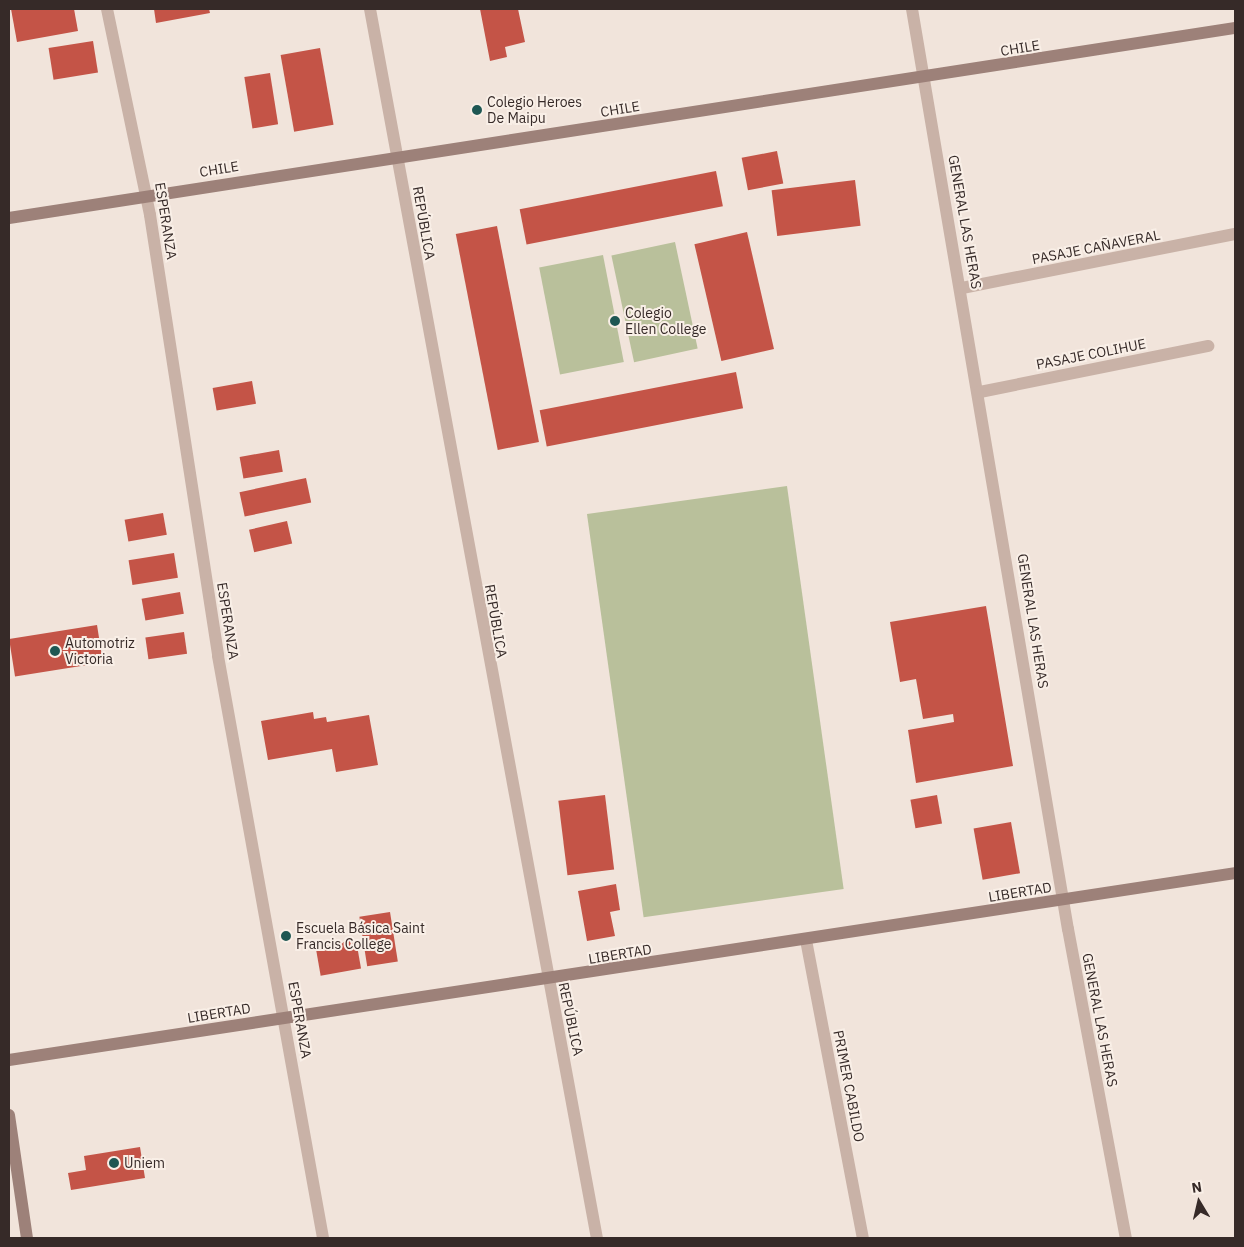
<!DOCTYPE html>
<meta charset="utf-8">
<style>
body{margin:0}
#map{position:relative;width:1244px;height:1247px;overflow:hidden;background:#f1e4db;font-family:"IBM Plex Sans",sans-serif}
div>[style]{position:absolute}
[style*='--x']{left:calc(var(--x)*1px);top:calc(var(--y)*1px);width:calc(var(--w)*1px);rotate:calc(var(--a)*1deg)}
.green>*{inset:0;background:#b9c09b;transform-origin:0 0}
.building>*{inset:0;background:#c45447;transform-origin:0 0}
.street>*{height:12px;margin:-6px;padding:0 6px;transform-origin:6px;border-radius:6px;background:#c9b2a7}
.secondary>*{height:12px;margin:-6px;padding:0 6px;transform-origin:6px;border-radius:6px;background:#9d8179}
.dots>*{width:14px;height:14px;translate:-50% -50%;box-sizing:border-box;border:2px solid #f9efe7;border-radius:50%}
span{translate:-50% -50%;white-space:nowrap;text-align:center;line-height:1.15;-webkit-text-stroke:4px #f9efe7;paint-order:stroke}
.street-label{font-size:14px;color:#362a28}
.poi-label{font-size:14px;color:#362a28}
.left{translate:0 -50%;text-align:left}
.frame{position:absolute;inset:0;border:10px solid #362a28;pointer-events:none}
.north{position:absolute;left:1174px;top:1177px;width:50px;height:50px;-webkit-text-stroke:4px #f9efe7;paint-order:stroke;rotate:351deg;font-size:14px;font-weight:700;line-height:20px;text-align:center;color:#362a28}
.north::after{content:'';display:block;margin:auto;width:18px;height:22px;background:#362a28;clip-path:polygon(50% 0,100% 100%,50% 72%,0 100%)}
</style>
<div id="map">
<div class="green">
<div style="left:675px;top:242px;width:109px;height:65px;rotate:78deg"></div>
<div style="left:603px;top:255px;width:109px;height:65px;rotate:79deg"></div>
<div style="left:787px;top:486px;width:407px;height:202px;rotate:82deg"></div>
</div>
<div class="building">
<div style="clip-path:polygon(11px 9px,74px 9px,78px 31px,17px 42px)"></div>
<div style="clip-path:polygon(154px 9px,209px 9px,210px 13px,156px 23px)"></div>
<div style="clip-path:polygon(480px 9px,518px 9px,525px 42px,505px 47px,507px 57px,490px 61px)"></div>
<div style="left:93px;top:41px;width:32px;height:45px;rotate:81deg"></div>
<div style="left:320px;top:48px;width:78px;height:40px;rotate:80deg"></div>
<div style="left:270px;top:73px;width:52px;height:26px;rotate:81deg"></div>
<div style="left:777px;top:151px;width:33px;height:36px;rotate:79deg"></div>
<div style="left:716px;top:171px;width:36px;height:200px;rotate:79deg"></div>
<div style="left:855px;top:180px;width:46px;height:84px;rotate:83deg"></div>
<div style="left:497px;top:226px;width:220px;height:42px;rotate:79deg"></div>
<div style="left:747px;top:232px;width:120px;height:54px;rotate:77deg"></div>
<div style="left:736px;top:372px;width:37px;height:200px;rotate:79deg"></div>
<div style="left:252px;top:381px;width:23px;height:40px;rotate:80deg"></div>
<div style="left:279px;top:450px;width:22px;height:40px;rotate:80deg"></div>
<div style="left:306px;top:478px;width:25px;height:68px;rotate:78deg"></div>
<div style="left:163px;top:513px;width:22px;height:39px;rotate:80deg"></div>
<div style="left:287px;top:521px;width:23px;height:39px;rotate:77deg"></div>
<div style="left:174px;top:553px;width:25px;height:46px;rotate:81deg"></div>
<div style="left:180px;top:592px;width:22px;height:39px;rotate:80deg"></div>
<div style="clip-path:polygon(986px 606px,1013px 766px,916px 783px,908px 730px,954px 722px,953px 714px,923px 719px,916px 679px,900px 682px,890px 622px)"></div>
<div style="left:97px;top:625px;width:38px;height:89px;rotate:81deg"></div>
<div style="left:184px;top:632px;width:22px;height:39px;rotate:82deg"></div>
<div style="clip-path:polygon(313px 712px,314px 719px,326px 717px,327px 722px,369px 715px,378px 765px,336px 772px,332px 749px,268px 760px,261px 721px)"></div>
<div style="left:605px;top:795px;width:75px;height:47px;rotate:83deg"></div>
<div style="left:937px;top:795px;width:29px;height:27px;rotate:80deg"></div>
<div style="left:1011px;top:822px;width:52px;height:38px;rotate:80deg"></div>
<div style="clip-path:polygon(616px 884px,620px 910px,610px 912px,615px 936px,587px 941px,578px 891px)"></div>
<div style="left:390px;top:912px;width:50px;height:31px;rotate:81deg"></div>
<div style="left:356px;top:940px;width:29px;height:41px;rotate:80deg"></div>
<div style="clip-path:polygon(140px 1147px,145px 1178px,71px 1190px,68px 1173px,86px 1170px,84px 1156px)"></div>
</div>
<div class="street">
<div style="--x:107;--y:9;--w:210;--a:78.2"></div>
<div style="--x:150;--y:215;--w:446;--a:81.2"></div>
<div style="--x:218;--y:656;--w:591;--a:79.77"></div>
<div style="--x:370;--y:9;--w:1250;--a:79.54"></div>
<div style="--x:912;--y:9;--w:933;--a:80.38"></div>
<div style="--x:1068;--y:929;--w:314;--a:79.4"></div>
<div style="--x:962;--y:288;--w:278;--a:-11.2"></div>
<div style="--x:980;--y:392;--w:233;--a:-11.4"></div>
<div style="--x:806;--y:940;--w:303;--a:79.2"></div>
</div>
<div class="secondary">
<div style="--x:9;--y:218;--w:1241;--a:-8.81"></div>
<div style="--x:9;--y:1060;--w:1240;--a:-8.67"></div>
<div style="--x:9;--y:1115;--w:124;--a:81.7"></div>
</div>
<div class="dots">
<div style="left:477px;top:110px;background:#1e5753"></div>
<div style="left:615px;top:321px;background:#1e5753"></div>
<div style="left:55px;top:651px;background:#1e5753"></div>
<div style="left:286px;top:936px;background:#1e5753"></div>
<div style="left:114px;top:1163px;background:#1e5753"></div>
</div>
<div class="street-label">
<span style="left:1020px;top:48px;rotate:-9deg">CHILE</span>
<span style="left:620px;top:109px;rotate:-9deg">CHILE</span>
<span style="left:219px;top:169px;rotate:-9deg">CHILE</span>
<span style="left:166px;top:221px;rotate:81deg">ESPERANZA</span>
<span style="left:965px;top:222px;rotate:80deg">GENERAL LAS HERAS</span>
<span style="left:424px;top:223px;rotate:80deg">REPÚBLICA</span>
<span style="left:1096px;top:247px;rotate:-11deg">PASAJE CAÑAVERAL</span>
<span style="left:1091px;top:354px;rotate:-11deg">PASAJE COLIHUE</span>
<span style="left:228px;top:621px;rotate:81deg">ESPERANZA</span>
<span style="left:496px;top:621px;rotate:80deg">REPÚBLICA</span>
<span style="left:1033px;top:621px;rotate:81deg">GENERAL LAS HERAS</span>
<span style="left:1020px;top:892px;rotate:-9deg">LIBERTAD</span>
<span style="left:620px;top:954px;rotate:-9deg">LIBERTAD</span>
<span style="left:219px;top:1013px;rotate:-9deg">LIBERTAD</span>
<span style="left:571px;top:1019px;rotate:78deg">REPÚBLICA</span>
<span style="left:300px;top:1020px;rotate:80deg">ESPERANZA</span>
<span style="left:1100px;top:1020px;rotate:79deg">GENERAL LAS HERAS</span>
<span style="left:849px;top:1086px;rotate:79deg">PRIMER CABILDO</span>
</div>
<div class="poi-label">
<span class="left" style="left:487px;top:110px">Colegio Heroes<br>De Maipu</span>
<span class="left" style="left:625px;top:321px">Colegio<br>Ellen College</span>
<span class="left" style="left:65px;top:651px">Automotriz<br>Victoria</span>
<span class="left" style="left:296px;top:936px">Escuela Básica Saint<br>Francis College</span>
<span class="left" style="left:124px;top:1163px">Uniem</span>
</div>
<div class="frame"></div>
<div class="north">N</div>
</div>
